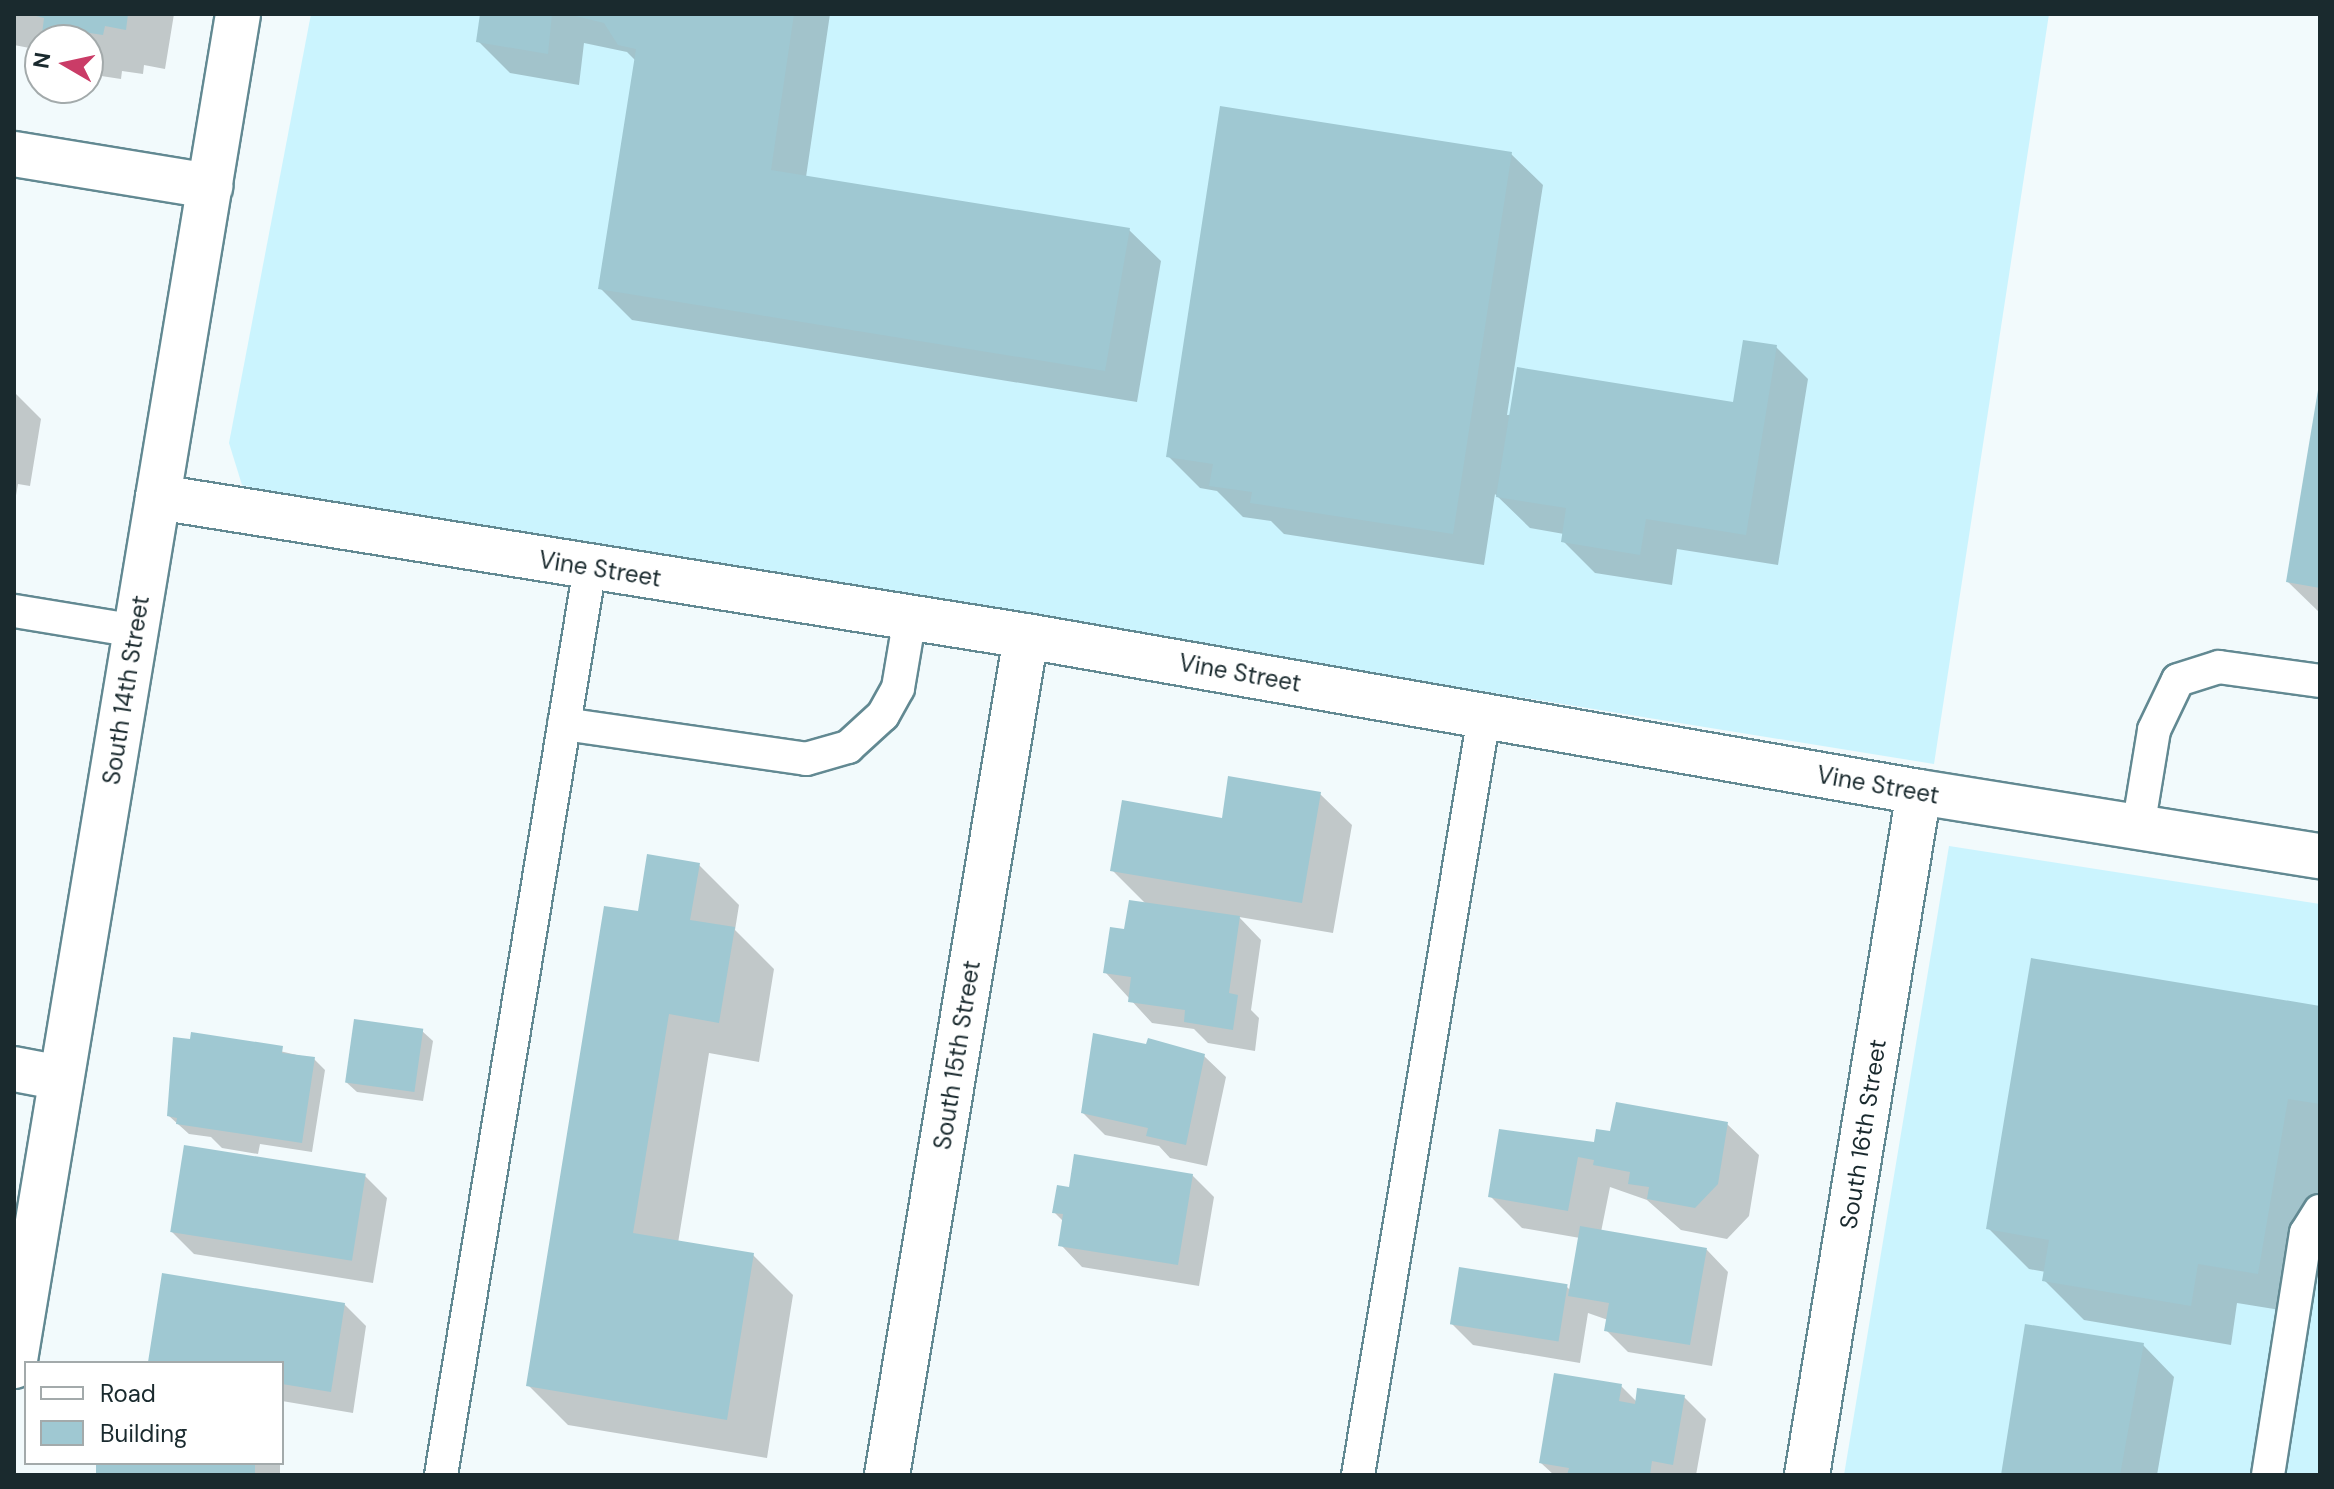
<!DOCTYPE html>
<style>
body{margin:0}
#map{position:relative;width:2334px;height:1489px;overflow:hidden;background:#f2fafc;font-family:"DM Sans",sans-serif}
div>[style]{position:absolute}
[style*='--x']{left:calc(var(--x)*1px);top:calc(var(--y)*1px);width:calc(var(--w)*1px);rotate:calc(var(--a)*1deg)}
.built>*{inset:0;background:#cbf4fe}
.shadow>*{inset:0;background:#0003;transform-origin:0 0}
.building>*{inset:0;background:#9fc8d2;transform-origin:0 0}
.roads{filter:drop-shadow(2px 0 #628992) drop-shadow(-2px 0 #628992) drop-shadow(0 2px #628992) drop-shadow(0 -2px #628992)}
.service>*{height:32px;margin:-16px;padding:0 16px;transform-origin:16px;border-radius:16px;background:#fff}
.minor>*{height:44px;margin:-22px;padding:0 22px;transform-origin:22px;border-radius:22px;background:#fff}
.secondary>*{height:44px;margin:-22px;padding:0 22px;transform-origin:22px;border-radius:22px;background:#fff}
span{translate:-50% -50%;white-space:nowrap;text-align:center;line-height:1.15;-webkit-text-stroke:6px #fff;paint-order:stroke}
.street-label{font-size:24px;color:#1a2a2e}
.frame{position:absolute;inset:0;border:16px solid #1a2a2e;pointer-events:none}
.legend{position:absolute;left:24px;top:1361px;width:260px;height:104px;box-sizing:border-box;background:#fff;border:2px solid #a3aaab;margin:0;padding:10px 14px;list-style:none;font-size:24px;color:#1a2a2e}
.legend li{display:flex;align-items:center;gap:16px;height:40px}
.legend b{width:40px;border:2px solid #a3aaab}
.north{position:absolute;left:24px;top:24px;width:80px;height:80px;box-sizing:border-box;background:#fff;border:2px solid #a3aaab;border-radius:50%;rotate:279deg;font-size:22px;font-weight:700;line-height:32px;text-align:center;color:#1a2a2e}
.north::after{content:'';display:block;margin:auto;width:28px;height:36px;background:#ca3c67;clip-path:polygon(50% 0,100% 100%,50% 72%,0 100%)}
</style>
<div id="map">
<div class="built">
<div style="clip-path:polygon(311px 14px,2049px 14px,1934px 764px,305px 501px,242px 485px,229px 443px)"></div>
<div style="clip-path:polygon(1949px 846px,2320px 904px,2320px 1475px,1844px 1475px)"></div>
</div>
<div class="shadow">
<div style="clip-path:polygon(14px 14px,174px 14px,165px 69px,144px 65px,143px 74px,122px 71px,121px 79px,88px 74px,88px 40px,40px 40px,40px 50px,14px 45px)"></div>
<div style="clip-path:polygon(482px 14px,830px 14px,806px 177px,1129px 230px,1161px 261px,1137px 402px,632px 320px,600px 288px,636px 61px,627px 52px,584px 43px,579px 85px,510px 73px,478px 41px)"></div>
<div style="clip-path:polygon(1511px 154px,1543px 185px,1507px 415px,1735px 404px,1776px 347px,1808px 379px,1778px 565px,1677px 549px,1672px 585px,1595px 573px,1563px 541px,1564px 534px,1530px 528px,1495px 494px,1484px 565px,1284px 534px,1271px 521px,1243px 517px,1217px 491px,1200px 488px,1168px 456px)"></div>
<div style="clip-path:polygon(14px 392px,41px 419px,30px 486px,18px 484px,14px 507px)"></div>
<div style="clip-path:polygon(2320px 392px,2320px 613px,2288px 582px)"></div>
<div style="clip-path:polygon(1320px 794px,1352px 825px,1333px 933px,1239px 917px,1261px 940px,1251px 1010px,1259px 1018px,1255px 1051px,1208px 1043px,1194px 1029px,1152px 1023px,1106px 973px,1146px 904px,1112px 870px,1223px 820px)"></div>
<div style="clip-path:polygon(699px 865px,739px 905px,735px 930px,774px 969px,759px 1062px,709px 1053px,678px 1243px,753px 1255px,793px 1295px,767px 1458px,568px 1425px,528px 1385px,640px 914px)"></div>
<div style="clip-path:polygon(2320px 1008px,2320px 1181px,2298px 1313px,2237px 1303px,2231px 1345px,2084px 1320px,2044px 1280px,2046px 1272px,2029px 1269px,1989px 1229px)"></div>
<div style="clip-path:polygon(422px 1031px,433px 1041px,423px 1101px,357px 1092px,346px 1082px)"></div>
<div style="clip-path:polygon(250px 1044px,314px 1059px,325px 1070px,312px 1152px,260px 1144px,258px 1154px,222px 1148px,211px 1137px,189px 1134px,169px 1116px)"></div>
<div style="clip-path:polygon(1204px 1056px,1226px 1077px,1207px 1166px,1170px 1158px,1159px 1146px,1105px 1135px,1083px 1113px)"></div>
<div style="clip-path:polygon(1727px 1124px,1759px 1155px,1749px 1216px,1727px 1239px,1681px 1230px,1647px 1200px,1610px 1187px,1601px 1232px,1707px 1250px,1728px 1272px,1712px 1366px,1628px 1352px,1606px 1330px,1608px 1320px,1588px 1313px,1580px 1363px,1473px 1345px,1451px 1323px,1567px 1287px,1571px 1291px,1580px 1238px,1522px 1228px,1490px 1196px,1612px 1134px)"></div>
<div style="clip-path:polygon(1192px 1175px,1214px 1197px,1199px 1286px,1082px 1267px,1061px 1245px,1064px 1222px,1054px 1212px)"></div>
<div style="clip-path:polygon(365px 1176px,387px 1198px,373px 1283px,194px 1254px,172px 1232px)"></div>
<div style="clip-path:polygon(344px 1304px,366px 1326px,353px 1413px,282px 1401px,282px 1363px,150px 1362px)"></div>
<div style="clip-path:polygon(2143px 1345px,2174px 1377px,2157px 1475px,2003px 1475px)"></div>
<div style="clip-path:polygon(1621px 1386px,1637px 1402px,1684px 1397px,1706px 1419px,1696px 1475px,1554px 1475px,1541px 1463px)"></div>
<div style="left:98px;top:1463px;width:182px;height:12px"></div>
</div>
<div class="building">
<div style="clip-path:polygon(29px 14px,128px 14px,126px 30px,105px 26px,103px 35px,83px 32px,81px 40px,42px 34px,44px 18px)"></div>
<div style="clip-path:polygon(480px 14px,552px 14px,548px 54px,476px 42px)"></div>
<div style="clip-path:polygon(567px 14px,794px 14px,771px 170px,1130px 228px,1105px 371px,598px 289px,636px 49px,618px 45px,604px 23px)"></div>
<div style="clip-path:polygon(1220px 106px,1512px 152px,1453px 534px,1250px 503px,1252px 492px,1209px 486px,1213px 464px,1166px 457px)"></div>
<div style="clip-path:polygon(1743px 340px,1777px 345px,1746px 535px,1646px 519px,1640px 555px,1561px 542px,1566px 508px,1496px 497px,1517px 367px,1733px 402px)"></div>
<div style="clip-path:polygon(2318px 390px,2320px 390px,2320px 588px,2286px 582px)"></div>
<div style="clip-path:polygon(1228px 776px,1321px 792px,1302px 903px,1110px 871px,1122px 800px,1222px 818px)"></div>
<div style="clip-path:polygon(647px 854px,700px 863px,690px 920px,735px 927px,719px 1023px,669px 1014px,633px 1233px,754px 1253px,727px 1420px,526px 1386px,604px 906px,638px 911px)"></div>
<div style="clip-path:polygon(1129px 900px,1240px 916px,1229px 993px,1238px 995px,1233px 1030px,1184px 1022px,1185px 1010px,1128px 1002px,1131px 977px,1103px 973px,1110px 927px,1124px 929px)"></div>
<div style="clip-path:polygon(2031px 958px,2320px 1006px,2320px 1104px,2288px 1099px,2258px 1274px,2198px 1264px,2191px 1306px,2042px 1281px,2049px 1240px,1986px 1229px)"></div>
<div style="left:354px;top:1019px;width:70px;height:64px;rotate:8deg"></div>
<div style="clip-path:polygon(191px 1032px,283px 1046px,282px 1053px,315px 1057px,302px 1143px,176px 1124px,177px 1118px,167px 1116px,173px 1037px,190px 1039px)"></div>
<div style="clip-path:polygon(1093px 1033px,1146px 1044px,1148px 1038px,1205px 1054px,1186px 1145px,1146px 1136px,1148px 1128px,1081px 1113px)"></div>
<div style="clip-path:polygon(1616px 1102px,1728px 1122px,1718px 1184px,1695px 1208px,1647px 1199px,1649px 1187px,1628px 1184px,1630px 1172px,1593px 1165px,1594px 1160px,1578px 1157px,1568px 1211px,1488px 1197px,1499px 1129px,1594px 1142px,1596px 1129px,1610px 1131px)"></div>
<div style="left:184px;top:1145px;width:184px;height:88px;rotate:9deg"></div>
<div style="clip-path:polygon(1074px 1154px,1193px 1174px,1178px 1265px,1058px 1246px,1063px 1214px,1052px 1213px,1057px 1185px,1069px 1187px)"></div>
<div style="clip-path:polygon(1580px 1226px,1707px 1248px,1690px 1345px,1604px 1331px,1609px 1303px,1568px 1296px)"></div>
<div style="left:1459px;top:1267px;width:110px;height:58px;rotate:9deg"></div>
<div style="clip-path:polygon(162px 1273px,345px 1303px,331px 1392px,282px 1384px,282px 1363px,148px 1362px)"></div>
<div style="clip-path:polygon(2025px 1324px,2144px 1343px,2120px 1475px,2001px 1475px)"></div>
<div style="clip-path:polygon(1554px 1373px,1622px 1384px,1619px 1401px,1635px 1404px,1637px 1388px,1685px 1395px,1673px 1465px,1652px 1461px,1650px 1475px,1567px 1475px,1569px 1468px,1539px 1463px)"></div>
<div style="left:96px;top:1463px;width:159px;height:12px"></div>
</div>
<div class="roads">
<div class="service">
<div style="--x:14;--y:611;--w:124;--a:9.3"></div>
<div style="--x:564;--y:724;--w:245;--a:8.2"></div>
<div style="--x:806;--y:759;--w:44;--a:-15.9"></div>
<div style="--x:848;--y:747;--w:47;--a:-42.4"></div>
<div style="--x:883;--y:715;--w:31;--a:-61"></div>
<div style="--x:898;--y:688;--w:72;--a:-80.4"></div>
<div style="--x:2138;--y:828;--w:99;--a:-80.7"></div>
<div style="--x:2154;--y:730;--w:55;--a:-64.4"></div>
<div style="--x:2178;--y:680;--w:43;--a:-17.6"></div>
<div style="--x:2219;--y:667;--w:102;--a:7.9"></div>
<div style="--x:441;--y:1475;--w:920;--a:-80.68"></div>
<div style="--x:1358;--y:1475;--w:769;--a:-80.57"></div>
<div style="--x:2268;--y:1475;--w:245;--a:-81.1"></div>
<div style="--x:2306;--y:1233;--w:26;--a:-58"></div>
</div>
<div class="minor">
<div style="--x:14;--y:154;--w:199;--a:9.3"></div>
<div style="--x:158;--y:497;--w:879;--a:9.1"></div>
<div style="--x:1026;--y:636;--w:907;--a:9.91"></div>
<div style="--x:1919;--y:792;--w:406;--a:9.1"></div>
<div style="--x:14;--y:1069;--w:48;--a:10.8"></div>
<div style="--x:887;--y:1475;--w:850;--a:-80.59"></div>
<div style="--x:1807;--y:1475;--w:692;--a:-80.69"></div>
</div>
<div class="secondary">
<div style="--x:14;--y:1366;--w:1370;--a:-80.59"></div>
</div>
</div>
<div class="street-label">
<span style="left:600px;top:569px;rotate:9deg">Vine Street</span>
<span style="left:1240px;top:673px;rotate:10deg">Vine Street</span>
<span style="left:126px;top:690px;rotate:-81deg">South 14th Street</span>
<span style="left:1878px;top:785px;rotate:10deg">Vine Street</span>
<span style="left:957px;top:1055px;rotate:-81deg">South 15th Street</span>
<span style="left:1863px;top:1134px;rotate:-81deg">South 16th Street</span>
</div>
<div class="frame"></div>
<ul class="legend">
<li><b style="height:10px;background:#fff"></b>Road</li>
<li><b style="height:22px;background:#9fc8d2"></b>Building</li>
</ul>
<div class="north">N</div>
</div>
